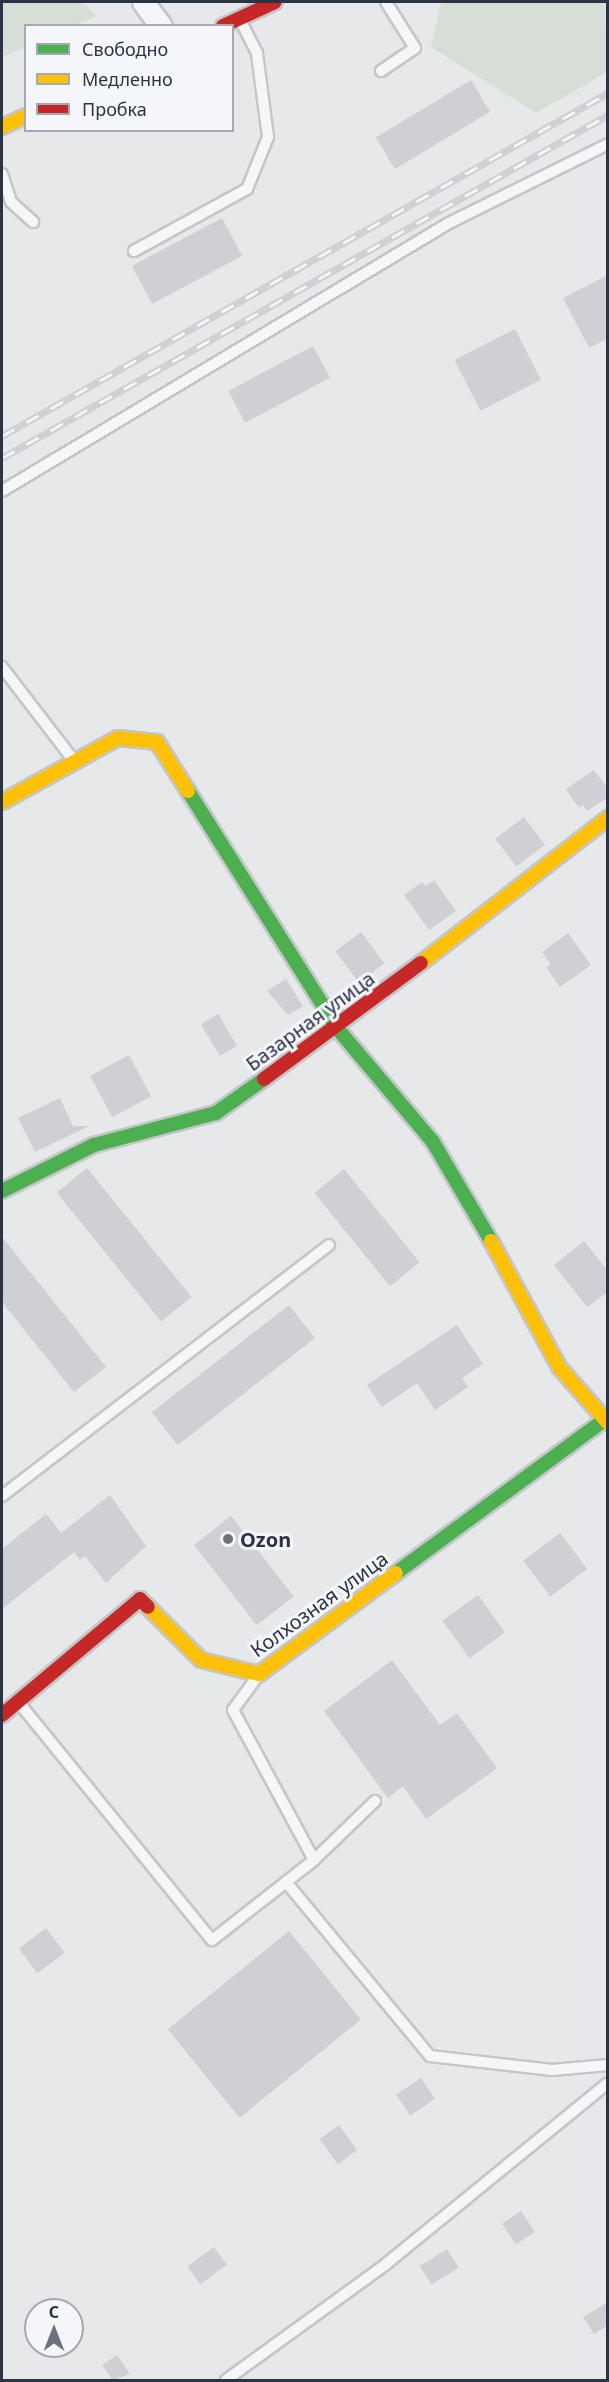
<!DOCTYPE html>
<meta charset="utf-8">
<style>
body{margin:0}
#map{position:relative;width:609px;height:2382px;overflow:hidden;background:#e6e8ea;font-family:"Noto Sans",sans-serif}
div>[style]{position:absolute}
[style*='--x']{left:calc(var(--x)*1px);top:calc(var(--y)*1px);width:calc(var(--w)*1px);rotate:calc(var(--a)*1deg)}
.green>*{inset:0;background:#d6ded6}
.building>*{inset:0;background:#ced0d3;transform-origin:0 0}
.roads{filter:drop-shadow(2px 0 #c4c6c8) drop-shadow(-2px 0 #c4c6c8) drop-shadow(0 2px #c4c6c8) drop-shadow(0 -2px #c4c6c8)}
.lane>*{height:10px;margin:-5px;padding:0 5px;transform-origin:5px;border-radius:5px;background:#f5f6f7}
.street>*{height:21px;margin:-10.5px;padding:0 10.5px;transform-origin:10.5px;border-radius:10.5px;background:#f5f6f7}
.fast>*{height:14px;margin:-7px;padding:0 7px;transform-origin:7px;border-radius:7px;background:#4caf50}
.slow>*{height:14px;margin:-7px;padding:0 7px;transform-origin:7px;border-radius:7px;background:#ffc107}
.jam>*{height:14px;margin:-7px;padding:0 7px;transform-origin:7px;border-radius:7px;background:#c62828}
.rail>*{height:7px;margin-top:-3.5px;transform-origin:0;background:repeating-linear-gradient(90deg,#f4f6f9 0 14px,#cecfd2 0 28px);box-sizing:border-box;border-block:2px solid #cecfd2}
.dots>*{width:16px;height:16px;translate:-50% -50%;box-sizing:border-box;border:3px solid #f4f6f9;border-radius:50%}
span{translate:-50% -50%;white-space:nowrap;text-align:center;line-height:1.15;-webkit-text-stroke:6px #f4f6f9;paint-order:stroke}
.street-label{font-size:20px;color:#2b3445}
.poi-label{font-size:20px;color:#2b3445;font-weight:700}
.left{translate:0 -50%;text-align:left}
.frame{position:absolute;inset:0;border:3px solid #2b3445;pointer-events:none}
.legend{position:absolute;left:24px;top:24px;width:210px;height:108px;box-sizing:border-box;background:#f4f6f9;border:2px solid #a4a8b1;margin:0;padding:8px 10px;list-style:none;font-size:18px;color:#2b3445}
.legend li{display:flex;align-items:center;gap:12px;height:30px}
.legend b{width:30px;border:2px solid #a4a8b1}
.north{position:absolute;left:24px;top:2298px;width:60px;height:60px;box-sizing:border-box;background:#f4f6f9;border:2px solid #a4a8b1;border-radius:50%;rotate:0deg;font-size:16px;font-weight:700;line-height:24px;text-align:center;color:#2b3445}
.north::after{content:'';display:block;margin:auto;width:21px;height:27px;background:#6c737f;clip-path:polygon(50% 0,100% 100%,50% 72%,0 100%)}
</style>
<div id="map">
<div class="green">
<div style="clip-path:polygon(2px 2px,82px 2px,97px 16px,75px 25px,26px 26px,25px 47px,2px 57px)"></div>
<div style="clip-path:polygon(441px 2px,605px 2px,607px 72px,536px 113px,431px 47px)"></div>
</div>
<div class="building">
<div style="left:471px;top:80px;width:37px;height:111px;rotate:59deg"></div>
<div style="left:222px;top:218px;width:43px;height:102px;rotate:62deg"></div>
<div style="clip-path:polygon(608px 275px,608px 338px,589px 348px,563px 298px)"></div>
<div style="left:515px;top:329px;width:57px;height:68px;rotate:63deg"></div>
<div style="left:313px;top:346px;width:36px;height:96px;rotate:62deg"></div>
<div style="clip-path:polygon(594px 770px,608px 789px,608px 797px,587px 811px,583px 805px,579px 808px,566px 789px)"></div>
<div style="left:524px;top:817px;width:35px;height:36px;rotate:53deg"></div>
<div style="clip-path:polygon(434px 880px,456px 911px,429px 930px,404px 895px,422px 882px,426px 886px)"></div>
<div style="left:361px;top:932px;width:39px;height:32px;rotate:53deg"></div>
<div style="clip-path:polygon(568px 933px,591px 965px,560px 987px,546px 967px,551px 965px,542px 952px)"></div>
<div style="clip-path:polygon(286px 979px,303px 1006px,288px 1015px,267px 991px)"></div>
<div style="left:218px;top:1014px;width:37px;height:20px;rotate:59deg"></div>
<div style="left:129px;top:1055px;width:47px;height:44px;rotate:62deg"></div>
<div style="clip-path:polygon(60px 1098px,73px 1126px,89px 1126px,35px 1152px,18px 1118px)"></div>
<div style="left:87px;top:1168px;width:166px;height:39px;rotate:51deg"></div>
<div style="left:344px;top:1169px;width:120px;height:38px;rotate:51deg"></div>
<div style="clip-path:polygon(2px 1237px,106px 1367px,74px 1392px,2px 1302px)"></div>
<div style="clip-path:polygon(584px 1241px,608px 1271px,608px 1292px,587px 1307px,554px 1265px)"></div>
<div style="left:289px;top:1305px;width:42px;height:174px;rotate:52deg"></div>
<div style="clip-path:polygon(457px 1325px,483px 1364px,462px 1378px,468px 1387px,435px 1410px,417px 1383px,382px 1407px,367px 1385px)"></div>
<div style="clip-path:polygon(110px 1495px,146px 1546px,106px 1583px,85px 1556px,80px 1560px,74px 1552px,2px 1609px,2px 1549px,46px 1514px,61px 1533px)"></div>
<div style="left:231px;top:1516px;width:102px;height:47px;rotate:52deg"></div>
<div style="left:560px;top:1533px;width:45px;height:46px;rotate:53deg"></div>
<div style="left:478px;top:1595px;width:46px;height:44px;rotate:54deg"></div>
<div style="clip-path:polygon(392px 1660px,440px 1725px,457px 1713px,497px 1768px,426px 1819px,403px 1786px,388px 1798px,324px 1711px)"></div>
<div style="left:46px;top:1928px;width:31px;height:34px;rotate:53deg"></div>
<div style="left:289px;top:1931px;width:114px;height:156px;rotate:51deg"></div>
<div style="left:421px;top:2078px;width:25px;height:30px;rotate:56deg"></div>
<div style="left:339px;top:2125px;width:31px;height:24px;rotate:54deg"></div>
<div style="left:521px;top:2211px;width:25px;height:23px;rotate:56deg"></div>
<div style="left:214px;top:2247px;width:22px;height:33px;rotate:54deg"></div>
<div style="left:447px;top:2249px;width:22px;height:32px;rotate:58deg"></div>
<div style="clip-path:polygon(608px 2302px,608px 2325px,594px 2334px,583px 2317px)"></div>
<div style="clip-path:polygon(117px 2355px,130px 2374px,113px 2380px,102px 2365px)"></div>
</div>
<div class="roads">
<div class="lane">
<div style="--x:381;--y:71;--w:41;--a:-34.1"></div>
<div style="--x:415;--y:48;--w:54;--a:-122.2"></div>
<div style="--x:2;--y:174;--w:29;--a:72"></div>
<div style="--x:11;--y:202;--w:30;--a:42"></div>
<div style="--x:134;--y:251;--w:129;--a:-28.8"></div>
<div style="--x:247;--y:189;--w:56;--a:-68"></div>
<div style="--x:268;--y:137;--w:85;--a:-97.5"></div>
<div style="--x:257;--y:53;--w:36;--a:-117"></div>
<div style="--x:2;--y:491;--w:521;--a:-30.94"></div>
<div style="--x:449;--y:223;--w:178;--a:-26.4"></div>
<div style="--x:2;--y:667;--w:118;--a:52.5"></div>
<div style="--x:2;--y:1496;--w:412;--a:-37.5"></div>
<div style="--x:257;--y:1677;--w:41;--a:126"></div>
<div style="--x:233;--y:1710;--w:170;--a:61.6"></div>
<div style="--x:20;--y:1704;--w:304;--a:50.9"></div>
<div style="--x:212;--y:1940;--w:130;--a:-38.1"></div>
<div style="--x:314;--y:1860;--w:85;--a:-44"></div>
<div style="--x:286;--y:1882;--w:226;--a:50.4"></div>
<div style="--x:430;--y:2056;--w:123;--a:6.5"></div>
<div style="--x:552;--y:2070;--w:56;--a:-5.1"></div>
<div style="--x:226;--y:2380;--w:198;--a:-35.9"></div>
<div style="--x:386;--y:2264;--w:286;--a:-39.2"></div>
</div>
<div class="street">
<div style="--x:143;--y:2;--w:30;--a:53"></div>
</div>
<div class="fast">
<div style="--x:188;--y:791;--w:280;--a:57.8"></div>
<div style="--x:337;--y:1028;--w:149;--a:49.9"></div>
<div style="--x:433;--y:1142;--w:115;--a:59.6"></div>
<div style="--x:2;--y:1191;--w:103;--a:-26.6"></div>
<div style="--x:94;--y:1145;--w:126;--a:-14.7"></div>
<div style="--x:216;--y:1113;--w:59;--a:-35.3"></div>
<div style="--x:396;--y:1573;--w:263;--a:-36.3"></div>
</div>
<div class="slow">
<div style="--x:2;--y:127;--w:26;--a:-25"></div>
<div style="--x:2;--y:802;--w:132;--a:-28.9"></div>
<div style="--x:118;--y:738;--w:39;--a:6"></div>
<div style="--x:157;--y:742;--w:58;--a:57.7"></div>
<div style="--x:421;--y:963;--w:237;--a:-37.8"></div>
<div style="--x:491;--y:1241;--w:143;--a:61.6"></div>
<div style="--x:559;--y:1367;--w:74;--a:48.8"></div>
<div style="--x:148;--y:1607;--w:75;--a:45"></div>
<div style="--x:201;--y:1660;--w:60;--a:13.6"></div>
<div style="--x:259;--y:1674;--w:170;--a:-36.4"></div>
</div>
<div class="jam">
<div style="--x:223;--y:26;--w:57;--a:-24.8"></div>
<div style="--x:264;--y:1079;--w:195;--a:-36.5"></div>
<div style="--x:2;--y:1715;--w:180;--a:-40"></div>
<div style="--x:140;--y:1599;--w:11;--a:45"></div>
</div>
</div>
<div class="rail">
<div style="--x:2;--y:436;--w:696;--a:-29.51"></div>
<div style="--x:2;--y:458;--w:696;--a:-29.51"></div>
</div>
<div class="dots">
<div style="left:228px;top:1539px;background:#6c737f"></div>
</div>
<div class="street-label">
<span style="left:310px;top:1021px;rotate:-36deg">Базарная улица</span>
<span style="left:319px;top:1604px;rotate:-36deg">Колхозная улица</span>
</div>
<div class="poi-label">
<span class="left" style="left:240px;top:1539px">Ozon</span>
</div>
<div class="frame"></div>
<ul class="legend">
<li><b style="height:8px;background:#4caf50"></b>Свободно</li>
<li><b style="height:8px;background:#ffc107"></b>Медленно</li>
<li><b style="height:8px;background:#c62828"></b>Пробка</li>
</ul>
<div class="north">С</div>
</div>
